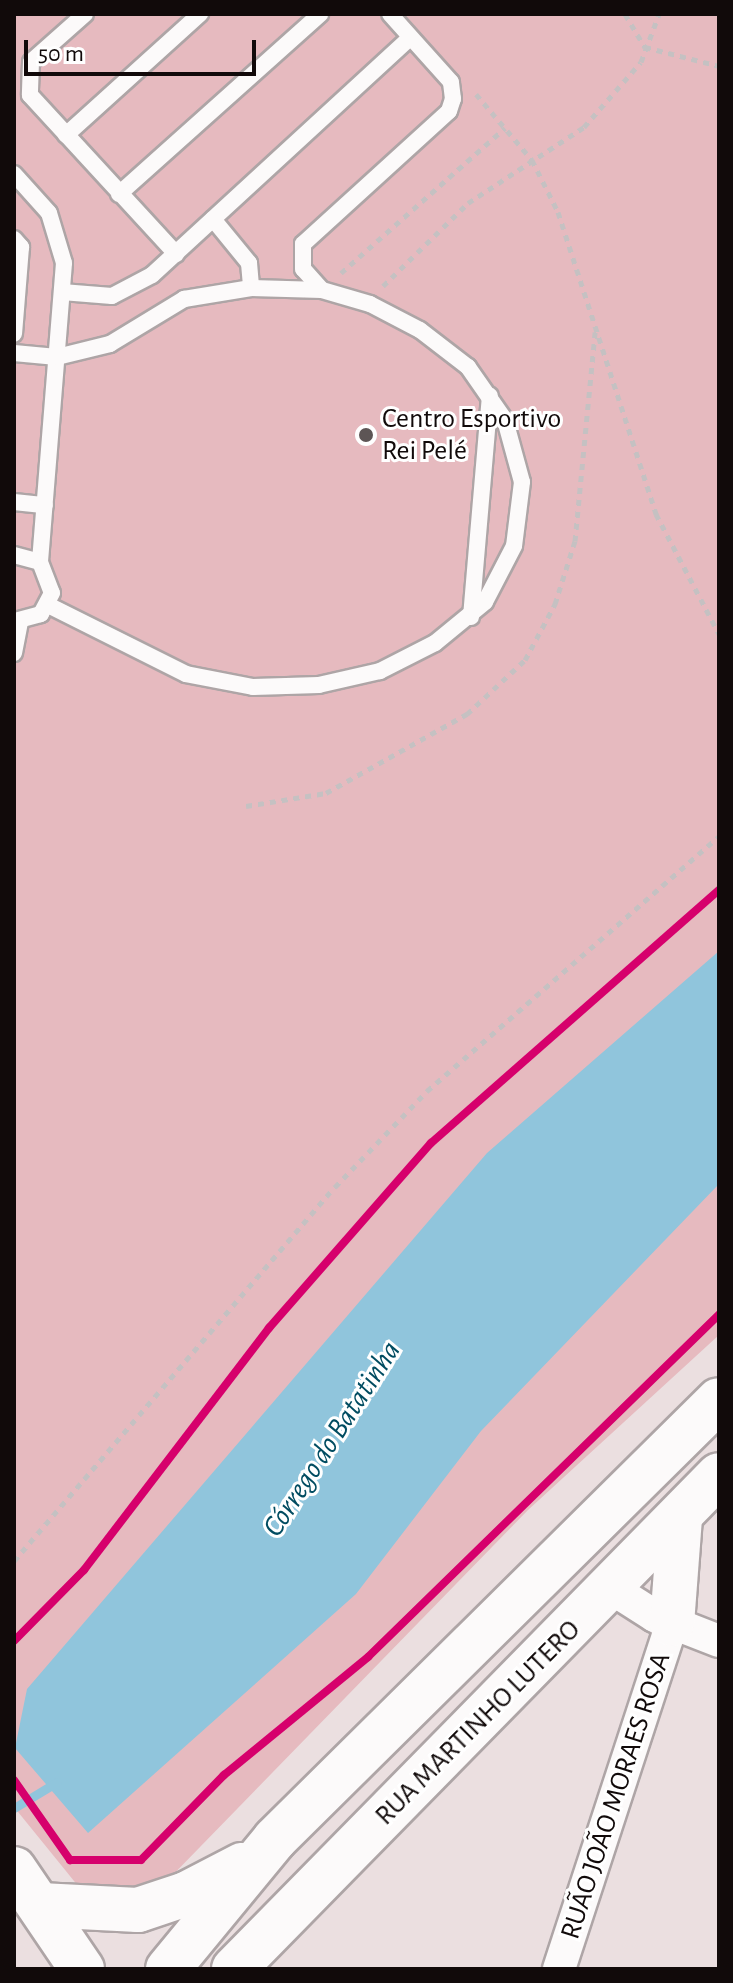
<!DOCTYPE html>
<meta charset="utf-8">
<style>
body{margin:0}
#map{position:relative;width:733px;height:1983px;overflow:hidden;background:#ebdfe0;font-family:"Alegreya Sans",sans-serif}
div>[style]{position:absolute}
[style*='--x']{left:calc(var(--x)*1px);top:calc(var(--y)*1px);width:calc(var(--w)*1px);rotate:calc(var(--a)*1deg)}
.green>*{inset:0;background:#e6babf}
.water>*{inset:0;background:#90c5dc}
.stream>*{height:9px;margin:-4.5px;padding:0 4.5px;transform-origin:4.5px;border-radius:4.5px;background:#90c5dc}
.path>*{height:5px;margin-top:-2.5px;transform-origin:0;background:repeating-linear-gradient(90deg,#c5c1c2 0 6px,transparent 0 12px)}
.roads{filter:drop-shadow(2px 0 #aea5a6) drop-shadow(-2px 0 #aea5a6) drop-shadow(0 2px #aea5a6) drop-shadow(0 -2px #aea5a6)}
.lane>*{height:16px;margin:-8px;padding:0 8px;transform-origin:8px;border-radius:8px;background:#fcfafa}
.street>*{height:32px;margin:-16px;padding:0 16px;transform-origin:16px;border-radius:16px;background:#fcfafa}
.secondary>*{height:44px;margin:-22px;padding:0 22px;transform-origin:22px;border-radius:22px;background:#fcfafa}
.cycleway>*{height:8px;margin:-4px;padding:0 4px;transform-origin:4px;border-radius:4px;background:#d6006c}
.dots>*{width:22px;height:22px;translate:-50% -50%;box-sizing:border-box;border:4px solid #fff;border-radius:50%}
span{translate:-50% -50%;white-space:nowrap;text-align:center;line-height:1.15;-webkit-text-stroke:6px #fff;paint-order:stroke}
.poi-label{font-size:28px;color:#110a0a}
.left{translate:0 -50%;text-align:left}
.street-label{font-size:28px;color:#110a0a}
.water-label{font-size:30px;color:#014c61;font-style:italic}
.frame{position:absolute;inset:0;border:16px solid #110a0a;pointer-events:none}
.scale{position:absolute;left:24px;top:40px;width:232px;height:36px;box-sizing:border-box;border:4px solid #110a0a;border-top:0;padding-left:10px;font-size:24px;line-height:28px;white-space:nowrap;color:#110a0a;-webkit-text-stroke:6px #fff;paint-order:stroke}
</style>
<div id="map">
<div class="green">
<div style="clip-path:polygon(14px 14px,719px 14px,719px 1335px,528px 1510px,163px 1885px,87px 1897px,14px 1807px)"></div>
</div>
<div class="water">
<div style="clip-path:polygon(719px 951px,719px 1184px,481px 1431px,356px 1594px,88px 1833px,15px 1748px,27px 1689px,487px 1153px)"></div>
</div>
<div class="stream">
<div style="--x:14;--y:1808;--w:50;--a:-31.2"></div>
</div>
<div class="path">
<div style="--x:625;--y:14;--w:39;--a:59"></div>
<div style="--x:645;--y:47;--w:76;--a:14.4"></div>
<div style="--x:476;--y:94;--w:87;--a:49.7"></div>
<div style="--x:532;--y:160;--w:58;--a:63.4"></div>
<div style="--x:558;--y:212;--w:318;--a:72"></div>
<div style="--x:656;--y:514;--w:136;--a:62.3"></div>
<div style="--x:341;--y:273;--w:219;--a:-41.5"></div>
<div style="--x:383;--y:286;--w:119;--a:-44.3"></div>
<div style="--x:468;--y:203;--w:139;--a:-33.2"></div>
<div style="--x:584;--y:127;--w:86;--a:-48.8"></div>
<div style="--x:641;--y:62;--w:51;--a:-69.4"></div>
<div style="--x:246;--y:806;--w:81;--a:-9.2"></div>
<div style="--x:326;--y:793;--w:162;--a:-29.3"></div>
<div style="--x:467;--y:714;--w:79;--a:-43"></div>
<div style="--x:525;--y:660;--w:64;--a:-61.8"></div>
<div style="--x:555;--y:604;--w:66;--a:-72.4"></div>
<div style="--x:575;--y:541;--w:210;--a:-84.5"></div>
<div style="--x:14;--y:1561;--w:493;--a:-49.4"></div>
<div style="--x:335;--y:1187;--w:133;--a:-46.2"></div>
<div style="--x:427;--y:1091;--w:388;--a:-41.1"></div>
</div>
<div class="roads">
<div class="lane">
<div style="--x:85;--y:14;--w:72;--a:138.4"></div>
<div style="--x:31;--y:62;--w:33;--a:92"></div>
<div style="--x:30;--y:95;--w:216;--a:47.4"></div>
<div style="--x:66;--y:135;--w:181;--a:-42.1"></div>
<div style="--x:14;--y:174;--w:52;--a:48.1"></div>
<div style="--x:49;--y:213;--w:52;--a:73.3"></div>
<div style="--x:64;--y:263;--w:300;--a:94.6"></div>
<div style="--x:119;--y:194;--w:270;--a:-41.8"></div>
<div style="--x:213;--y:219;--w:57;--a:50.7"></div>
<div style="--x:249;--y:263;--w:25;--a:85"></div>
<div style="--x:14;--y:239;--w:11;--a:49"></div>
<div style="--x:21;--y:247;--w:87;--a:94.6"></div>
<div style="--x:322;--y:290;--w:28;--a:-132"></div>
<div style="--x:303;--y:269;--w:25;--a:-90"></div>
<div style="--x:303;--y:244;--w:197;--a:-42.3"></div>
<div style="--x:449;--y:111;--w:13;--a:-72"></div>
<div style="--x:453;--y:99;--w:17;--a:-97"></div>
<div style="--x:451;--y:82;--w:91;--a:-131.9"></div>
<div style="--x:62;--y:292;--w:50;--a:4.6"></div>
<div style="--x:112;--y:296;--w:45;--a:-27.7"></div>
<div style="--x:152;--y:275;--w:350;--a:-42.6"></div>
<div style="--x:14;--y:353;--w:43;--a:5.3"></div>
<div style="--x:57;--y:357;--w:55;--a:-13.8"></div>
<div style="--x:110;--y:344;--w:87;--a:-31.3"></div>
<div style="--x:184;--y:299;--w:68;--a:-9.3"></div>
<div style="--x:251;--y:288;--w:71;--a:1.6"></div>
<div style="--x:322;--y:290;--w:50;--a:16.3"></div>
<div style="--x:370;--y:304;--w:56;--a:27.5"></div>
<div style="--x:420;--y:330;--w:61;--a:37.6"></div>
<div style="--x:468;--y:367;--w:65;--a:55.1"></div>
<div style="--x:505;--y:420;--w:64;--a:74.7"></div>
<div style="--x:522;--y:482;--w:64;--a:97.1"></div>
<div style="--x:514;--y:546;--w:63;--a:117.4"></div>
<div style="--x:485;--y:602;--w:65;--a:140.6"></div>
<div style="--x:435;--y:643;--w:62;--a:153"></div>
<div style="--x:380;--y:671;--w:63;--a:167.1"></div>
<div style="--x:319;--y:685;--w:66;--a:178.3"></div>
<div style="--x:253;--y:687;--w:68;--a:-169"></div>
<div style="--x:186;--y:674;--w:154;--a:-153.4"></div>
<div style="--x:14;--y:502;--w:31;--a:6"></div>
<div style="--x:14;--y:555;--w:27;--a:15"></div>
<div style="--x:40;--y:562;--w:33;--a:69"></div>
<div style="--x:52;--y:593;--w:24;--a:118"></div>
<div style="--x:41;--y:614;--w:28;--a:165"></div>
<div style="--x:471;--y:617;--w:222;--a:-85.1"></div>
<div style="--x:14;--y:653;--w:32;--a:-79"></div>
</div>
<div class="street">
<div style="--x:611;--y:1588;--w:52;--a:32.5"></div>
<div style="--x:655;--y:1616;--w:69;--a:21.3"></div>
<div style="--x:559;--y:1969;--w:363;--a:-71.9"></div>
</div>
<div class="secondary">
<div style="--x:672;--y:1624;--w:107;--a:-85.7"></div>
<div style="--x:14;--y:1869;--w:121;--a:55.8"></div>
<div style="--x:40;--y:1905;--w:98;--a:2.9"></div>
<div style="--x:138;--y:1910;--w:51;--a:-18.4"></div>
<div style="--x:186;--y:1894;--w:63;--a:-27.4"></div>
<div style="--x:168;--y:1969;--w:168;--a:-50.5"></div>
<div style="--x:275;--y:1839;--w:624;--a:-44.68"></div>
<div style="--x:234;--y:1969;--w:692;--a:-45.53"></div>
</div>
</div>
<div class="cycleway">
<div style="--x:14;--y:1641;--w:100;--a:-45.4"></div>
<div style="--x:84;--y:1570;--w:305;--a:-52.6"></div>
<div style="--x:269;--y:1328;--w:246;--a:-48.8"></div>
<div style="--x:431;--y:1143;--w:383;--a:-41.3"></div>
<div style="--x:14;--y:1780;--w:98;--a:55"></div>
<div style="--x:70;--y:1860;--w:71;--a:0"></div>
<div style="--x:141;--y:1860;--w:119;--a:-45.7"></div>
<div style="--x:224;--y:1775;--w:186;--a:-39.3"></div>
<div style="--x:368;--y:1657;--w:491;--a:-44.3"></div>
</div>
<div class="dots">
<div style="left:366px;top:435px;background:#5d5555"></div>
</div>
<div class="poi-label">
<span class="left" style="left:382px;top:435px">Centro Esportivo<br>Rei Pelé</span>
</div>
<div class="street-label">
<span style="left:478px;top:1723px;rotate:-45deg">RUA MARTINHO LUTERO</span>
<span style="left:616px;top:1796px;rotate:-72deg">RUÃO JOÃO MORAES ROSA</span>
</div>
<div class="water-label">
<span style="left:332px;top:1439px;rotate:-57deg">Córrego do Batatinha</span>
</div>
<div class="frame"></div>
<div class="scale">50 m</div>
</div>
